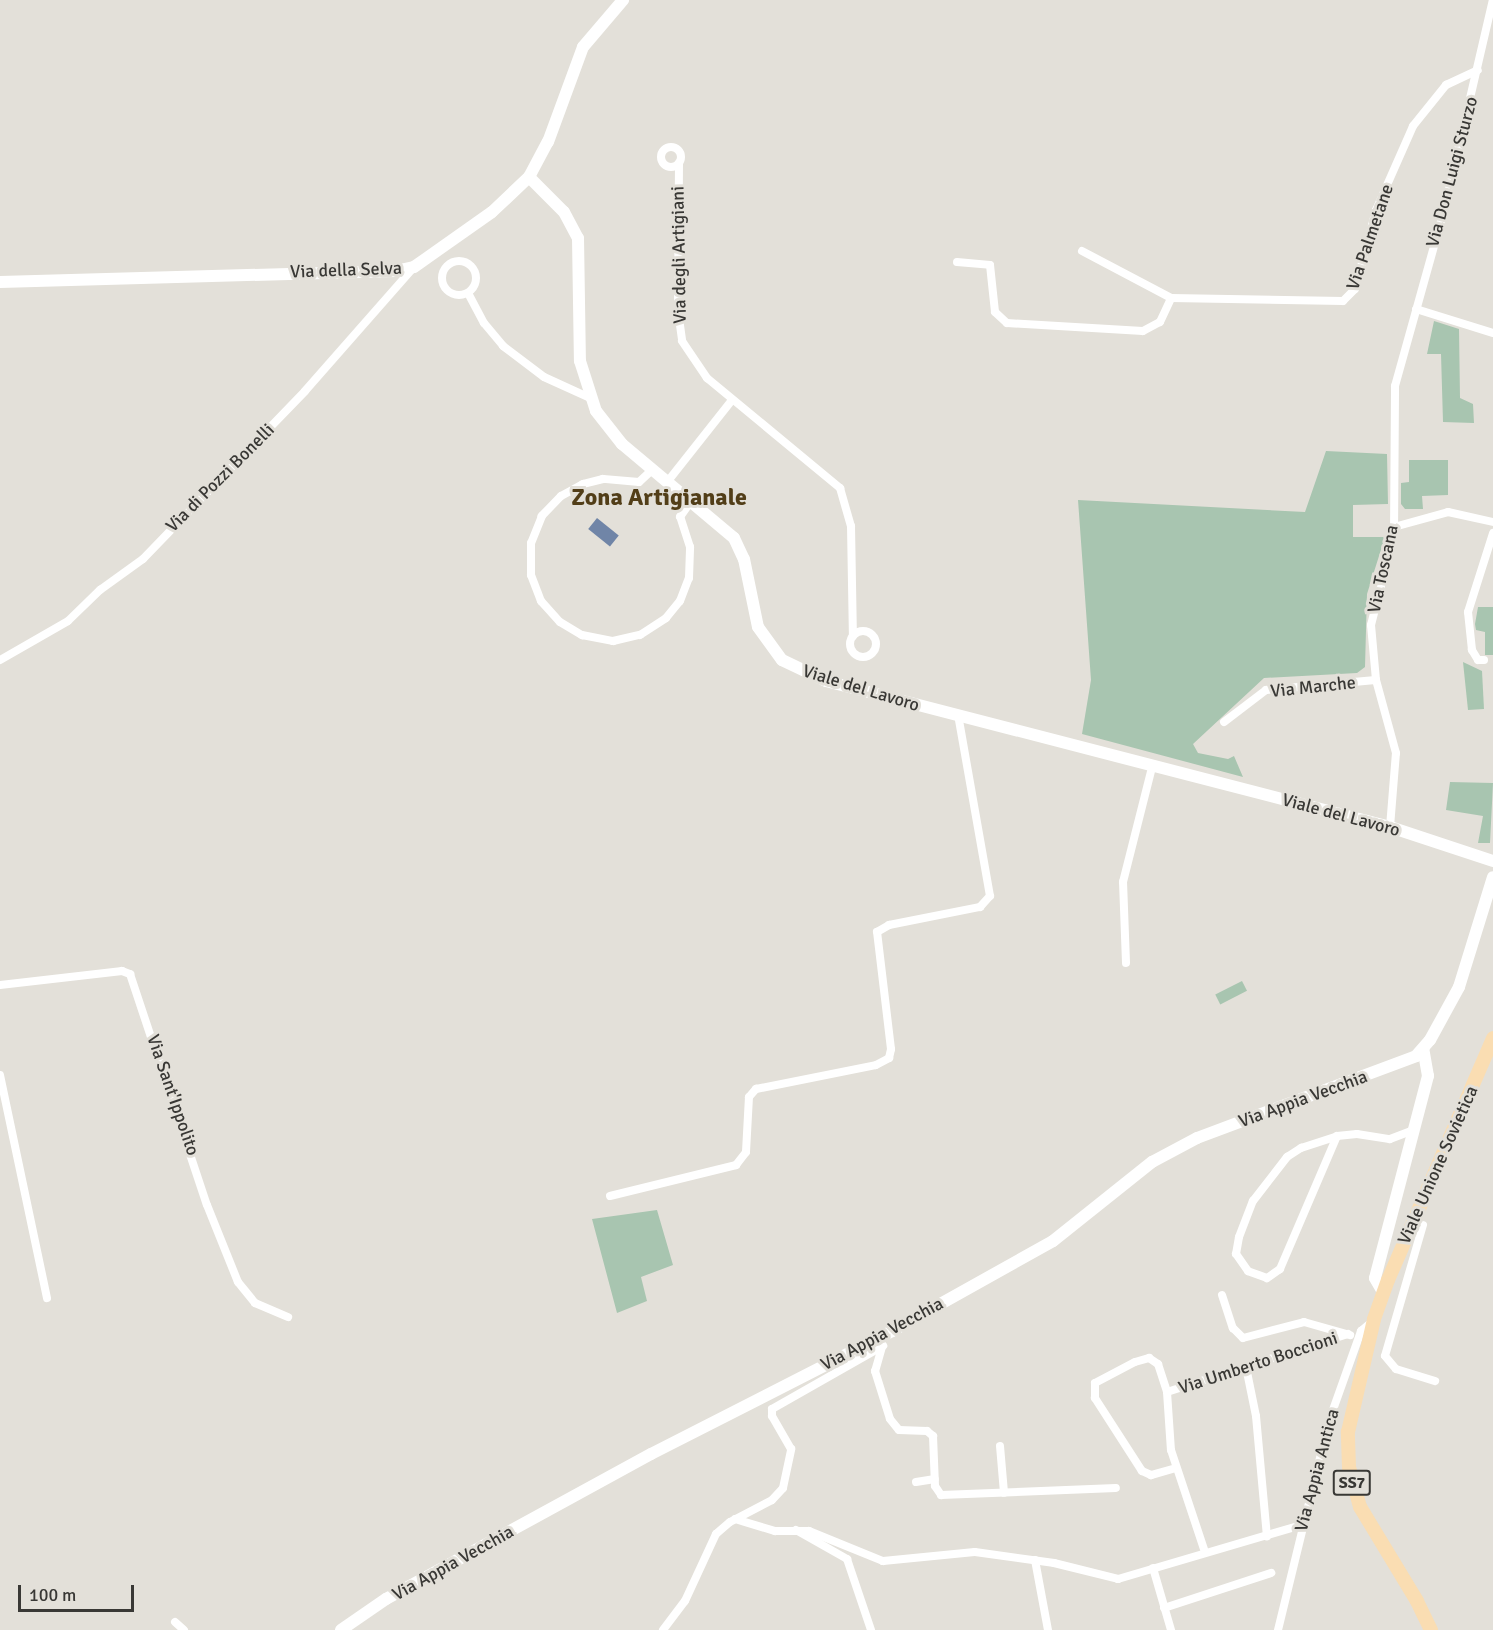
<!DOCTYPE html>
<style>
body{margin:0}
#map{position:relative;width:1493px;height:1630px;overflow:hidden;background:#e3e0d9;font-family:Signika,sans-serif}
div>[style]{position:absolute}
[style*='--x']{left:calc(var(--x)*1px);top:calc(var(--y)*1px);width:calc(var(--w)*1px);rotate:calc(var(--a)*1deg)}
.green>*{inset:0;background:#a8c5b0;transform-origin:0 0}
.water>*{inset:0;background:#7085a7;transform-origin:0 0}
.street>*{height:8px;margin:-4px;padding:0 4px;transform-origin:4px;border-radius:4px;background:#fff}
.street>.ring{margin:-4px;padding:0;box-sizing:content-box;background:none;border:8px solid #fff;border-radius:50%}
.secondary>*{height:12px;margin:-6px;padding:0 6px;transform-origin:6px;border-radius:6px;background:#fff}
.primary>*{height:14px;margin:-7px;padding:0 7px;transform-origin:7px;border-radius:7px;background:#faddb2}
span{translate:-50% -50%;white-space:nowrap;text-align:center;line-height:1.15;-webkit-text-stroke:6px #e3e0d9;paint-order:stroke}
.shield-label span{padding:2px 4px;background:#e3e0d9;border:2px solid;border-radius:4px;-webkit-text-stroke-width:0}
.shield-label{font-size:16px;color:#393835;font-weight:700}
.street-label{font-size:18px;color:#393835}
.district-label{font-size:24px;color:#523e18;font-weight:700}
.scale{position:absolute;left:18px;top:1585px;width:116px;height:27px;box-sizing:border-box;border:3px solid #393835;border-top:0;padding-left:8px;font-size:18px;line-height:21px;white-space:nowrap;color:#393835;-webkit-text-stroke:4px #e3e0d9;paint-order:stroke}
</style>
<div id="map">
<div class="green">
<div style="clip-path:polygon(1434px 321px,1459px 329px,1460px 398px,1473px 404px,1474px 423px,1443px 422px,1441px 354px,1427px 354px)"></div>
<div style="clip-path:polygon(1326px 451px,1387px 454px,1388px 504px,1353px 505px,1353px 537px,1385px 537px,1367px 594px,1365px 667px,1357px 673px,1264px 678px,1193px 744px,1198px 753px,1228px 759px,1234px 756px,1243px 777px,1082px 734px,1091px 680px,1078px 500px,1305px 512px)"></div>
<div style="clip-path:polygon(1409px 460px,1448px 460px,1448px 495px,1422px 496px,1423px 509px,1405px 509px,1401px 504px,1401px 483px,1409px 482px)"></div>
<div style="clip-path:polygon(1478px 607px,1493px 607px,1493px 655px,1485px 655px,1485px 632px,1476px 630px,1475px 624px)"></div>
<div style="clip-path:polygon(1463px 662px,1482px 671px,1484px 709px,1468px 710px)"></div>
<div style="clip-path:polygon(1450px 782px,1493px 783px,1490px 843px,1478px 843px,1483px 816px,1446px 810px)"></div>
<div style="left:1242px;top:981px;width:11px;height:30px;rotate:63deg"></div>
<div style="clip-path:polygon(657px 1210px,673px 1265px,641px 1277px,647px 1301px,617px 1313px,592px 1219px)"></div>
</div>
<div class="water">
<div style="left:597px;top:518px;width:28px;height:14px;rotate:39deg"></div>
</div>
<div class="street">
<div class="ring" style="left:661px;top:147px;width:12px;height:12px"></div>
<div style="--x:679;--y:163;--w:148;--a:90.4"></div>
<div style="--x:678;--y:311;--w:30;--a:82"></div>
<div style="--x:682;--y:341;--w:45;--a:56"></div>
<div style="--x:707;--y:378;--w:173;--a:39.6"></div>
<div style="--x:840;--y:488;--w:40;--a:74"></div>
<div style="--x:851;--y:526;--w:110;--a:89"></div>
<div style="--x:1082;--y:251;--w:101;--a:27.8"></div>
<div class="ring" style="left:442px;top:261px;width:26px;height:26px"></div>
<div style="--x:957;--y:262;--w:33;--a:5"></div>
<div style="--x:990;--y:265;--w:47;--a:83.9"></div>
<div style="--x:995;--y:312;--w:16;--a:43"></div>
<div style="--x:1007;--y:323;--w:136;--a:3.4"></div>
<div style="--x:1143;--y:331;--w:19;--a:-28"></div>
<div style="--x:1160;--y:322;--w:26;--a:-65"></div>
<div style="--x:1171;--y:298;--w:172;--a:1"></div>
<div style="--x:1343;--y:301;--w:17;--a:-45"></div>
<div style="--x:1355;--y:289;--w:82;--a:-75.1"></div>
<div style="--x:1376;--y:210;--w:92;--a:-66.2"></div>
<div style="--x:1413;--y:126;--w:53;--a:-51.2"></div>
<div style="--x:1446;--y:85;--w:35;--a:-25"></div>
<div style="--x:468;--y:293;--w:34;--a:62"></div>
<div style="--x:484;--y:323;--w:30;--a:50"></div>
<div style="--x:503;--y:346;--w:51;--a:37.1"></div>
<div style="--x:544;--y:377;--w:51;--a:24.5"></div>
<div style="--x:1416;--y:309;--w:81;--a:17.3"></div>
<div style="--x:653;--y:469;--w:19;--a:137"></div>
<div style="--x:639;--y:482;--w:36;--a:-175"></div>
<div style="--x:603;--y:479;--w:21;--a:166"></div>
<div style="--x:583;--y:484;--w:25;--a:151"></div>
<div style="--x:561;--y:496;--w:28;--a:134"></div>
<div style="--x:542;--y:516;--w:29;--a:112"></div>
<div style="--x:531;--y:543;--w:32;--a:90"></div>
<div style="--x:531;--y:575;--w:28;--a:69"></div>
<div style="--x:541;--y:601;--w:28;--a:48"></div>
<div style="--x:560;--y:622;--w:26;--a:31"></div>
<div style="--x:582;--y:635;--w:32;--a:11"></div>
<div style="--x:613;--y:641;--w:28;--a:-13"></div>
<div style="--x:640;--y:635;--w:31;--a:-33"></div>
<div style="--x:666;--y:618;--w:22;--a:-51"></div>
<div style="--x:680;--y:601;--w:25;--a:-69"></div>
<div style="--x:689;--y:578;--w:31;--a:-88"></div>
<div style="--x:690;--y:547;--w:32;--a:-108"></div>
<div style="--x:680;--y:517;--w:21;--a:-55"></div>
<div style="--x:668;--y:481;--w:103;--a:-51.7"></div>
<div style="--x:1394;--y:527;--w:56;--a:-15.5"></div>
<div style="--x:1448;--y:512;--w:46;--a:12.5"></div>
<div class="ring" style="left:850px;top:631px;width:18px;height:18px"></div>
<div style="--x:0;--y:660;--w:78;--a:-29.8"></div>
<div style="--x:68;--y:621;--w:45;--a:-44.1"></div>
<div style="--x:100;--y:590;--w:53;--a:-35.8"></div>
<div style="--x:143;--y:559;--w:233;--a:-46"></div>
<div style="--x:305;--y:391;--w:165;--a:-48.7"></div>
<div style="--x:1484;--y:660;--w:6;--a:180"></div>
<div style="--x:1478;--y:660;--w:12;--a:-121"></div>
<div style="--x:1472;--y:650;--w:38;--a:-96"></div>
<div style="--x:1468;--y:612;--w:83;--a:-72.4"></div>
<div style="--x:1224;--y:722;--w:53;--a:-37.3"></div>
<div style="--x:1266;--y:690;--w:110;--a:-5.2"></div>
<div style="--x:1390;--y:827;--w:74;--a:-85.4"></div>
<div style="--x:1396;--y:753;--w:76;--a:-105.3"></div>
<div style="--x:1376;--y:680;--w:55;--a:-95.2"></div>
<div style="--x:1371;--y:625;--w:93;--a:-75.7"></div>
<div style="--x:1394;--y:535;--w:149;--a:-89.6"></div>
<div style="--x:1395;--y:386;--w:183;--a:-74.4"></div>
<div style="--x:1444;--y:210;--w:216;--a:-76.9"></div>
<div style="--x:1126;--y:963;--w:81;--a:-92.1"></div>
<div style="--x:1123;--y:882;--w:119;--a:-75.8"></div>
<div style="--x:0;--y:985;--w:123;--a:-6.5"></div>
<div style="--x:122;--y:971;--w:9;--a:21"></div>
<div style="--x:130;--y:974;--w:243;--a:71.6"></div>
<div style="--x:207;--y:1205;--w:83;--a:68.1"></div>
<div style="--x:238;--y:1282;--w:27;--a:51"></div>
<div style="--x:255;--y:1303;--w:36;--a:23"></div>
<div style="--x:0;--y:1075;--w:228;--a:78.1"></div>
<div style="--x:1337;--y:1136;--w:145;--a:113.2"></div>
<div style="--x:1280;--y:1269;--w:16;--a:145"></div>
<div style="--x:1267;--y:1278;--w:20;--a:-160"></div>
<div style="--x:1248;--y:1271;--w:21;--a:-125"></div>
<div style="--x:1236;--y:1254;--w:17;--a:-80"></div>
<div style="--x:1239;--y:1237;--w:39;--a:-69"></div>
<div style="--x:1253;--y:1201;--w:56;--a:-52.3"></div>
<div style="--x:1287;--y:1157;--w:17;--a:-33"></div>
<div style="--x:1301;--y:1148;--w:38;--a:-18"></div>
<div style="--x:1337;--y:1136;--w:20;--a:-6"></div>
<div style="--x:1357;--y:1134;--w:33;--a:9"></div>
<div style="--x:1390;--y:1139;--w:26;--a:-21"></div>
<div style="--x:610;--y:1196;--w:130;--a:-13.8"></div>
<div style="--x:736;--y:1165;--w:16;--a:-52"></div>
<div style="--x:746;--y:1152;--w:55;--a:-86.9"></div>
<div style="--x:749;--y:1097;--w:11;--a:-49"></div>
<div style="--x:756;--y:1089;--w:122;--a:-11.3"></div>
<div style="--x:876;--y:1065;--w:15;--a:-28"></div>
<div style="--x:889;--y:1058;--w:9;--a:-77"></div>
<div style="--x:891;--y:1049;--w:118;--a:-96.8"></div>
<div style="--x:877;--y:932;--w:14;--a:-30"></div>
<div style="--x:889;--y:925;--w:93;--a:-11.2"></div>
<div style="--x:980;--y:907;--w:15;--a:-48"></div>
<div style="--x:990;--y:896;--w:184;--a:-100"></div>
<div style="--x:1423;--y:1225;--w:136;--a:106.2"></div>
<div style="--x:1385;--y:1356;--w:17;--a:50"></div>
<div style="--x:1396;--y:1369;--w:41;--a:17.1"></div>
<div style="--x:1222;--y:1295;--w:35;--a:72"></div>
<div style="--x:1233;--y:1328;--w:14;--a:45"></div>
<div style="--x:1243;--y:1338;--w:63;--a:-14.7"></div>
<div style="--x:1304;--y:1322;--w:48;--a:15.8"></div>
<div style="--x:882;--y:1347;--w:25;--a:106"></div>
<div style="--x:875;--y:1371;--w:50;--a:72.6"></div>
<div style="--x:890;--y:1419;--w:14;--a:51"></div>
<div style="--x:899;--y:1430;--w:28;--a:2"></div>
<div style="--x:927;--y:1431;--w:8;--a:40"></div>
<div style="--x:933;--y:1436;--w:50;--a:87.7"></div>
<div style="--x:935;--y:1486;--w:11;--a:56"></div>
<div style="--x:941;--y:1495;--w:175;--a:-2.3"></div>
<div style="--x:1246;--y:1367;--w:50;--a:78.5"></div>
<div style="--x:1256;--y:1416;--w:121;--a:84.8"></div>
<div style="--x:1167;--y:1392;--w:190;--a:-17.8"></div>
<div style="--x:1000;--y:1446;--w:47;--a:85.1"></div>
<div style="--x:1176;--y:1468;--w:26;--a:164"></div>
<div style="--x:1151;--y:1475;--w:10;--a:-156"></div>
<div style="--x:1142;--y:1471;--w:87;--a:-122.8"></div>
<div style="--x:1095;--y:1398;--w:15;--a:-90"></div>
<div style="--x:1095;--y:1383;--w:45;--a:-27.7"></div>
<div style="--x:1135;--y:1362;--w:15;--a:-16"></div>
<div style="--x:1149;--y:1358;--w:11;--a:34"></div>
<div style="--x:1158;--y:1364;--w:29;--a:72"></div>
<div style="--x:1167;--y:1392;--w:58;--a:86.1"></div>
<div style="--x:1171;--y:1450;--w:108;--a:71.6"></div>
<div style="--x:916;--y:1482;--w:19;--a:-9"></div>
<div style="--x:735;--y:1519;--w:42;--a:16.7"></div>
<div style="--x:775;--y:1531;--w:34;--a:0"></div>
<div style="--x:809;--y:1531;--w:80;--a:22.1"></div>
<div style="--x:883;--y:1561;--w:92;--a:-5.6"></div>
<div style="--x:975;--y:1552;--w:80;--a:7.9"></div>
<div style="--x:1054;--y:1563;--w:66;--a:14"></div>
<div style="--x:1118;--y:1579;--w:191;--a:-16.4"></div>
<div style="--x:796;--y:1530;--w:59;--a:29.6"></div>
<div style="--x:847;--y:1559;--w:75;--a:71.3"></div>
<div style="--x:1035;--y:1560;--w:71;--a:79.5"></div>
<div style="--x:1153;--y:1568;--w:65;--a:73.8"></div>
<div style="--x:1164;--y:1608;--w:113;--a:-18.1"></div>
<div style="--x:175;--y:1622;--w:12;--a:42"></div>
<div style="--x:663;--y:1630;--w:36;--a:-53"></div>
<div style="--x:685;--y:1601;--w:74;--a:-65.2"></div>
<div style="--x:716;--y:1534;--w:18;--a:-41"></div>
<div style="--x:730;--y:1522;--w:47;--a:-27.6"></div>
<div style="--x:772;--y:1500;--w:16;--a:-47"></div>
<div style="--x:783;--y:1488;--w:40;--a:-78"></div>
<div style="--x:791;--y:1449;--w:38;--a:-120"></div>
<div style="--x:772;--y:1416;--w:7;--a:-90"></div>
<div style="--x:772;--y:1409;--w:128;--a:-29.6"></div>
<div style="--x:1278;--y:1630;--w:215;--a:-76.3"></div>
<div style="--x:1329;--y:1421;--w:96;--a:-70.4"></div>
<div style="--x:1361;--y:1331;--w:17;--a:-40"></div>
</div>
<div class="secondary">
<div style="--x:529;--y:177;--w:49;--a:45"></div>
<div style="--x:564;--y:212;--w:30;--a:62"></div>
<div style="--x:578;--y:238;--w:123;--a:89.1"></div>
<div style="--x:580;--y:361;--w:52;--a:72.3"></div>
<div style="--x:596;--y:411;--w:42;--a:51.8"></div>
<div style="--x:622;--y:444;--w:146;--a:40"></div>
<div style="--x:734;--y:538;--w:23;--a:65"></div>
<div style="--x:744;--y:559;--w:69;--a:78.4"></div>
<div style="--x:758;--y:627;--w:41;--a:54"></div>
<div style="--x:782;--y:660;--w:49;--a:25.5"></div>
<div style="--x:826;--y:681;--w:583;--a:14.51"></div>
<div style="--x:1390;--y:827;--w:108;--a:18.3"></div>
<div style="--x:0;--y:282;--w:395;--a:-1.6"></div>
<div style="--x:395;--y:271;--w:19;--a:-12"></div>
<div style="--x:414;--y:267;--w:95;--a:-35.2"></div>
<div style="--x:492;--y:212;--w:51;--a:-43.4"></div>
<div style="--x:529;--y:177;--w:40;--a:-62"></div>
<div style="--x:548;--y:142;--w:101;--a:-69.8"></div>
<div style="--x:583;--y:47;--w:62;--a:-49.6"></div>
<div style="--x:1383;--y:1292;--w:16;--a:-120"></div>
<div style="--x:1375;--y:1278;--w:209;--a:-75.3"></div>
<div style="--x:1428;--y:1076;--w:27;--a:-100"></div>
<div style="--x:341;--y:1630;--w:55;--a:-34.6"></div>
<div style="--x:386;--y:1599;--w:302;--a:-28.7"></div>
<div style="--x:651;--y:1454;--w:271;--a:-27"></div>
<div style="--x:892;--y:1331;--w:184;--a:-29.2"></div>
<div style="--x:1053;--y:1241;--w:127;--a:-38.6"></div>
<div style="--x:1152;--y:1162;--w:51;--a:-28.1"></div>
<div style="--x:1197;--y:1138;--w:234;--a:-20.5"></div>
<div style="--x:1416;--y:1056;--w:21;--a:-49"></div>
<div style="--x:1430;--y:1040;--w:60;--a:-61.3"></div>
<div style="--x:1459;--y:987;--w:115;--a:-72.8"></div>
</div>
<div class="primary">
<div style="--x:1431;--y:1630;--w:32;--a:-116"></div>
<div style="--x:1417;--y:1601;--w:110;--a:-121.2"></div>
<div style="--x:1360;--y:1507;--w:41;--a:-105.4"></div>
<div style="--x:1349;--y:1467;--w:35;--a:-92"></div>
<div style="--x:1348;--y:1432;--w:116;--a:-77"></div>
<div style="--x:1374;--y:1319;--w:41;--a:-70.3"></div>
<div style="--x:1388;--y:1280;--w:264;--a:-66.5"></div>
</div>
<div class="shield-label">
<span style="left:1352px;top:1483px">SS7</span>
</div>
<div class="street-label">
<span style="left:1452px;top:172px;rotate:-75deg">Via Don Luigi Sturzo</span>
<span style="left:1370px;top:237px;rotate:-71deg">Via Palmetane</span>
<span style="left:679px;top:255px;rotate:-91deg">Via degli Artigiani</span>
<span style="left:346px;top:270px;rotate:-2deg">Via della Selva</span>
<span style="left:220px;top:478px;rotate:-45deg">Via di Pozzi Bonelli</span>
<span style="left:1383px;top:569px;rotate:-78deg">Via Toscana</span>
<span style="left:1313px;top:687px;rotate:-6deg">Via Marche</span>
<span style="left:861px;top:688px;rotate:17deg">Viale del Lavoro</span>
<span style="left:1341px;top:815px;rotate:15deg">Viale del Lavoro</span>
<span style="left:173px;top:1095px;rotate:71deg">Via Sant'Ippolito</span>
<span style="left:1303px;top:1099px;rotate:-20deg">Via Appia Vecchia</span>
<span style="left:1438px;top:1165px;rotate:-66deg">Viale Unione Sovietica</span>
<span style="left:882px;top:1334px;rotate:-28deg">Via Appia Vecchia</span>
<span style="left:1258px;top:1363px;rotate:-18deg">Via Umberto Boccioni</span>
<span style="left:1317px;top:1470px;rotate:-75deg">Via Appia Antica</span>
<span style="left:453px;top:1563px;rotate:-29deg">Via Appia Vecchia</span>
</div>
<div class="district-label">
<span style="left:659px;top:498px">Zona Artigianale</span>
</div>
<div class="scale">100 m</div>
</div>
